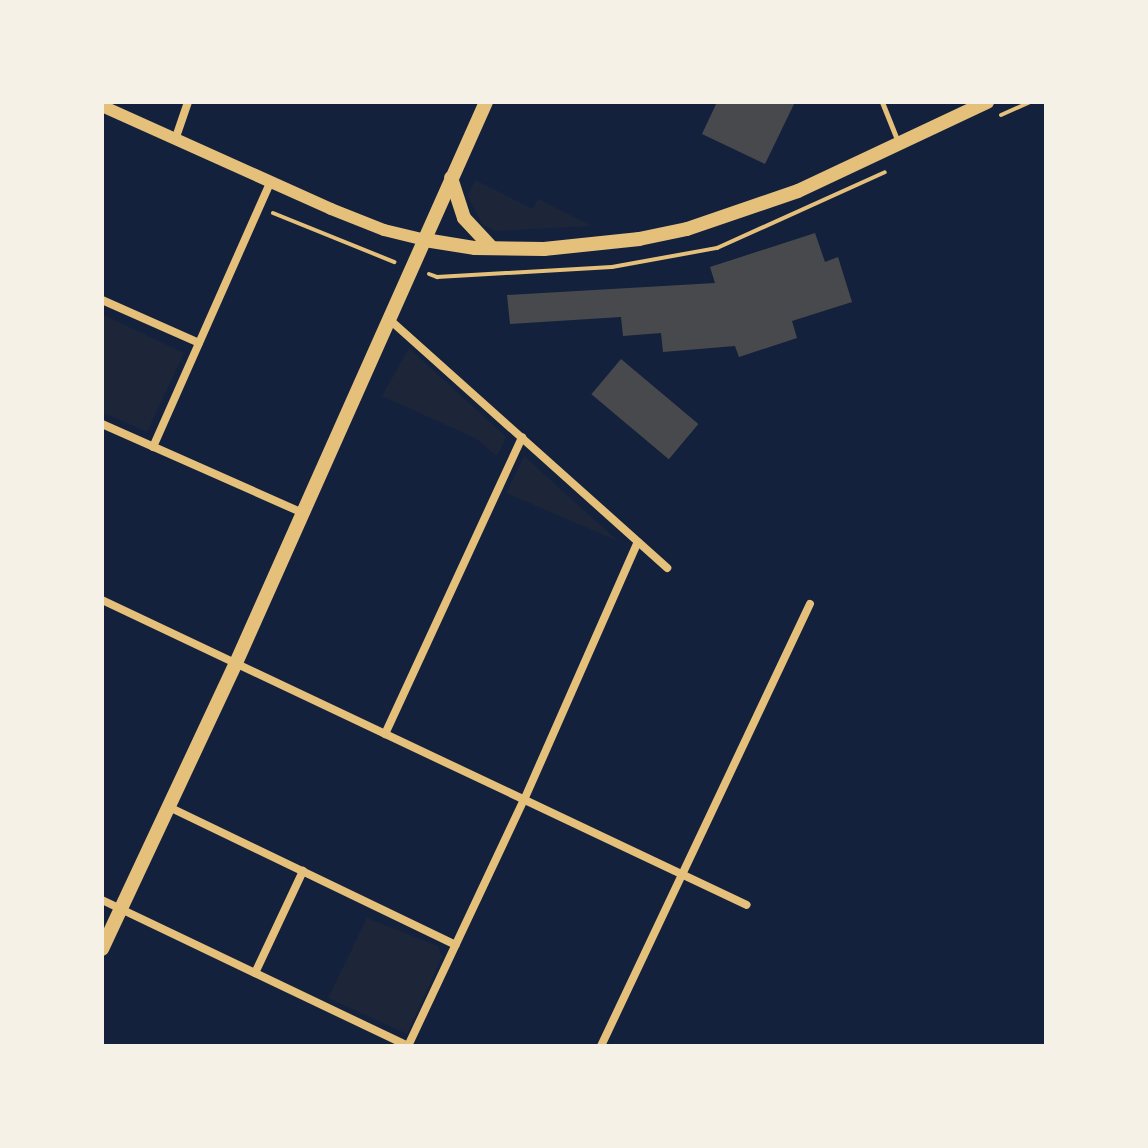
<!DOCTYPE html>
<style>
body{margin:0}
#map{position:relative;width:1148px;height:1148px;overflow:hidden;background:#14213d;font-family:"PT Sans",sans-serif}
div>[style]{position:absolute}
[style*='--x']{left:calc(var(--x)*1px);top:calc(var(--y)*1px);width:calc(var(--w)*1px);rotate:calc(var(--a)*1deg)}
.green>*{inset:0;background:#1d2539}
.building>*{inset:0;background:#48494c;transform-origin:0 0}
.path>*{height:4px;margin:-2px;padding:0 2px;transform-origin:2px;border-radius:2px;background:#e5c07b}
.service>*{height:5px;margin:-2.5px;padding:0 2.5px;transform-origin:2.5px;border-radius:2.5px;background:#e5c07b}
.minor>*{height:8px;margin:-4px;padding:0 4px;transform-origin:4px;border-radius:4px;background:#e5c07b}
.tertiary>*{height:12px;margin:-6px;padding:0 6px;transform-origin:6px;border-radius:6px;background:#e5c07b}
.secondary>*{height:14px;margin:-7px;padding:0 7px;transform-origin:7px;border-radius:7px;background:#e5c07b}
span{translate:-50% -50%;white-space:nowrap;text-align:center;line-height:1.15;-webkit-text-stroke:7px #f6f1e7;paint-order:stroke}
.frame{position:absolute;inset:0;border:104px solid #f6f1e7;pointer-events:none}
</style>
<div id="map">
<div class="green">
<div style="clip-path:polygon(475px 180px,533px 209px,538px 199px,592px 226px,495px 231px,482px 224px,468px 196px)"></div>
<div style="clip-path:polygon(102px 314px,184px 353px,147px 432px,102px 412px)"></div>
<div style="clip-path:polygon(409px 348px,506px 437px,497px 456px,477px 439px,382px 396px)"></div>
<div style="clip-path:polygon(524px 456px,618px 541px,506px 493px)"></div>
<div style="clip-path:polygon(367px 918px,438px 946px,442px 957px,407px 1034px,328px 998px)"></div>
</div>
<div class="building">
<div style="clip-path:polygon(717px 102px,795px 102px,765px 164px,702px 134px)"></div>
<div style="clip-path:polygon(815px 233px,825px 262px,838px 257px,852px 302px,792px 321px,797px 338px,739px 357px,735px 346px,663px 352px,661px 333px,623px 336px,621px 317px,510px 324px,507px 295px,715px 283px,710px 267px)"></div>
<div style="left:621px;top:359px;width:101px;height:46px;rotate:40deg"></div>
</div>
<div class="path">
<div style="--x:1001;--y:115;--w:32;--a:-24"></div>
<div style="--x:273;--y:213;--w:131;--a:22"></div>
<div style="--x:429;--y:274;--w:9;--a:21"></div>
<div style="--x:437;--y:277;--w:175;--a:-3.3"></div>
<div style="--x:612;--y:267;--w:107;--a:-10.3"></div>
<div style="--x:717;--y:248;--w:184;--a:-24.3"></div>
</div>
<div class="service">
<div style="--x:882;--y:102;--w:43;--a:68.2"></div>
</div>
<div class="minor">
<div style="--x:175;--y:140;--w:40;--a:-71.1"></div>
<div style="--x:102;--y:300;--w:106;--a:23.9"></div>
<div style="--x:390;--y:320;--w:372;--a:41.8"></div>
<div style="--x:102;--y:424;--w:220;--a:23.9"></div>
<div style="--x:153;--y:447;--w:289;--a:-66.1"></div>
<div style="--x:102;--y:600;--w:713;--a:25.31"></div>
<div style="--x:385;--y:734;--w:327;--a:-65.2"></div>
<div style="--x:169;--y:807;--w:318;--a:25.7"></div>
<div style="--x:102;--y:900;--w:339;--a:25.5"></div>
<div style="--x:255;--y:973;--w:113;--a:-64.8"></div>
<div style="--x:408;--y:1046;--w:272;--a:-64.8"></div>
<div style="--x:524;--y:800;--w:282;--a:-66.2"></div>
<div style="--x:601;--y:1046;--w:489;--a:-64.7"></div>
</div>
<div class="tertiary">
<div style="--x:102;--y:106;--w:251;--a:24.2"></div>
<div style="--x:331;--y:209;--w:57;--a:21.6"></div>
<div style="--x:384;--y:230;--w:42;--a:13.7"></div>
</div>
<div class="secondary">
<div style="--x:451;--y:178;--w:42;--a:72"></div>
<div style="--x:464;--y:218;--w:41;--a:47"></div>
<div style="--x:425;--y:240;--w:51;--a:9.1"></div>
<div style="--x:475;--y:248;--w:69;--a:0.8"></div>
<div style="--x:544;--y:249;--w:96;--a:-6"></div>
<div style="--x:639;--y:239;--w:49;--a:-11.8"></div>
<div style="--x:687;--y:229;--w:117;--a:-18.9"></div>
<div style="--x:798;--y:191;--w:209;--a:-25.2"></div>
<div style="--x:102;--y:949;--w:316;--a:-64.9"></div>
<div style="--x:236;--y:663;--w:614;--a:-65.98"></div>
</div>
<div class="frame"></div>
</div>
